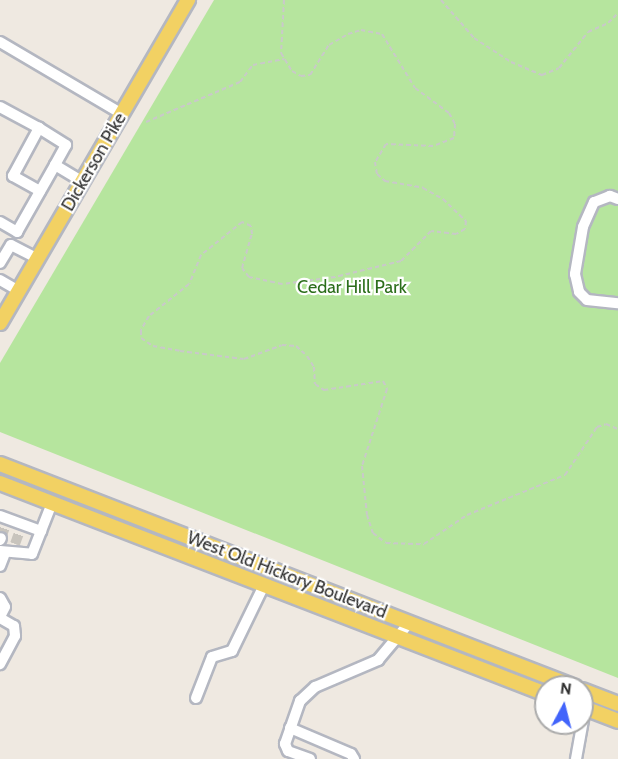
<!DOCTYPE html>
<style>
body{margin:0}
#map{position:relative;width:618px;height:759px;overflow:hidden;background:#efe9e1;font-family:Cabin,sans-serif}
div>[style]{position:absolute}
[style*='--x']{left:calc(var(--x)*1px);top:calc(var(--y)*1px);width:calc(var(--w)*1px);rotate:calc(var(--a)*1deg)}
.green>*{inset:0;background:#b6e59e}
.minor-tunnel>*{height:10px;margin-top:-5px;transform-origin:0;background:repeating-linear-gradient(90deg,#c8c4bd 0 10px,transparent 0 15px)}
.path>*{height:2px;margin-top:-1px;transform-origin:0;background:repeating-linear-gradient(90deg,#c9c9c9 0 4.5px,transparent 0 7.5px)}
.roads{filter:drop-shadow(2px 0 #b4b7c1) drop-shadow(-2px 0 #b4b7c1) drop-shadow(0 2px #b4b7c1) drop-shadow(0 -2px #b4b7c1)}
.minor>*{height:10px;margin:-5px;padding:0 5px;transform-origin:5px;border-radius:5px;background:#fff}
.major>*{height:14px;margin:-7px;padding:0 7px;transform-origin:7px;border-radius:7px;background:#f2d163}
span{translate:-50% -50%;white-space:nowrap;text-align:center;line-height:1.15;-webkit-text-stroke:4.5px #fff;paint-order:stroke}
.street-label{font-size:18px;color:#2e2e2e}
.park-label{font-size:18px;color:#2c6e1b}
.north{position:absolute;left:534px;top:675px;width:60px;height:60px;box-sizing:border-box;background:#fff;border:2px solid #ababab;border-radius:50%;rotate:7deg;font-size:16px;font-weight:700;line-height:24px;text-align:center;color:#2e2e2e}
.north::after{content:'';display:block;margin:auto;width:21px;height:27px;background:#4264fb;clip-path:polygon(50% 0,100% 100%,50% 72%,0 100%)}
</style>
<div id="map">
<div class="green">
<div style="clip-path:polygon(214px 0,618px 0,618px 678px,0 432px,0 363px)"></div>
</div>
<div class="minor-tunnel">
<div style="--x:1;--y:538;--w:15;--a:-70"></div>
<div style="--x:15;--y:544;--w:15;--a:-70"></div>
</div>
<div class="path">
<div style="--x:284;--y:0;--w:53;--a:93.2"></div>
<div style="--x:281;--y:53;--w:21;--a:59"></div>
<div style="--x:292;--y:71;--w:10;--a:29"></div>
<div style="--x:301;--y:76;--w:9;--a:-6"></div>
<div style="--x:310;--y:75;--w:36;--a:-58"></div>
<div style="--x:329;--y:45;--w:22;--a:-30"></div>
<div style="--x:348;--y:34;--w:14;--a:-17"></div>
<div style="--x:361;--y:30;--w:21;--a:11"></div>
<div style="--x:382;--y:34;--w:63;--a:58.6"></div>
<div style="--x:415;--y:88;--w:42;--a:36.3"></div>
<div style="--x:449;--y:113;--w:13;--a:61"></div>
<div style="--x:455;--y:124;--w:14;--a:94"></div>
<div style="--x:454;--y:138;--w:22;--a:159"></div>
<div style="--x:433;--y:146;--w:47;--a:-177.6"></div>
<div style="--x:386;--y:144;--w:21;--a:121"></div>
<div style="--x:375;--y:162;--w:12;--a:81"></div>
<div style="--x:377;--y:174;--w:11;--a:41"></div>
<div style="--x:385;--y:181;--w:39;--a:10"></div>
<div style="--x:423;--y:188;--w:23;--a:29"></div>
<div style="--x:443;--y:199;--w:32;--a:44"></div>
<div style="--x:466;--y:221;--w:8;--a:97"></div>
<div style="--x:465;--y:229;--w:10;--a:151"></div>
<div style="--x:456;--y:234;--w:25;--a:-173"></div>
<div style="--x:431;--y:231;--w:42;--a:135"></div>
<div style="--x:401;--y:261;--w:68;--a:166.4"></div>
<div style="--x:335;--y:277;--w:53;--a:172.5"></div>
<div style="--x:282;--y:284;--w:34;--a:-168"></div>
<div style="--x:249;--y:277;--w:11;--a:-128"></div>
<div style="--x:242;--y:268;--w:35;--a:-74"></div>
<div style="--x:252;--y:234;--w:8;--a:-97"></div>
<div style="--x:251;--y:226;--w:10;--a:-156"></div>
<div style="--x:242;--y:222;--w:53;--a:141.2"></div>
<div style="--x:201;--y:255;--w:31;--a:112"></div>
<div style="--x:189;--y:284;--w:51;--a:141.3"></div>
<div style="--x:149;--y:316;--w:16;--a:120"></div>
<div style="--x:141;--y:330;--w:8;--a:90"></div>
<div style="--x:141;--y:338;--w:14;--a:34"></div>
<div style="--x:153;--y:346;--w:27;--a:10"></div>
<div style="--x:180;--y:351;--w:64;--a:7.1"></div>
<div style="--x:244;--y:359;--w:40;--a:-20.2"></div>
<div style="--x:282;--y:345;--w:14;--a:4"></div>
<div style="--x:296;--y:346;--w:15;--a:42"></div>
<div style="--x:307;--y:356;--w:13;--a:58"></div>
<div style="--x:314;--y:367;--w:17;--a:87"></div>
<div style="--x:315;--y:384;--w:11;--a:34"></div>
<div style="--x:324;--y:390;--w:60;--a:-8.7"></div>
<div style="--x:383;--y:381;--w:9;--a:63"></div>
<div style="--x:387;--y:389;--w:81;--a:108"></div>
<div style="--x:362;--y:466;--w:49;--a:84.2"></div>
<div style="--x:367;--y:515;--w:19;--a:72"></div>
<div style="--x:373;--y:533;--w:16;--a:38"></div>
<div style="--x:386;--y:543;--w:38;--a:2"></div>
<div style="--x:424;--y:544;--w:52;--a:-34"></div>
<div style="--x:467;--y:515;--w:106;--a:-22.2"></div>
<div style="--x:565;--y:475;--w:58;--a:-56.3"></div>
<div style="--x:597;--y:427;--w:9;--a:-18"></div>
<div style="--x:606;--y:424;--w:13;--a:23"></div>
<div style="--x:441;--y:0;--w:50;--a:49"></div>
<div style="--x:474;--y:38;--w:44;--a:33"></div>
<div style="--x:511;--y:62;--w:34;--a:23"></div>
<div style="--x:542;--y:75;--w:18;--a:-22"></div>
<div style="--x:559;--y:68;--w:46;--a:-51.1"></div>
<div style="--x:588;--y:32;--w:22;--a:-24"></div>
<div style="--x:608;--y:23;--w:14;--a:-45"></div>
<div style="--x:146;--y:122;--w:102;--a:-23.1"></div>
<div style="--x:240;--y:82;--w:21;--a:-53"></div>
<div style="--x:253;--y:65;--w:32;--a:-11"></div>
</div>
<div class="roads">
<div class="minor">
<div style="--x:0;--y:42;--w:142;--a:30.5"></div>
<div style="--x:0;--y:107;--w:44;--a:28.3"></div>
<div style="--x:40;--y:191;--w:31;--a:-151"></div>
<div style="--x:13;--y:176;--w:55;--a:-61.6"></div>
<div style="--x:39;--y:128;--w:32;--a:32"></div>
<div style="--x:66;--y:145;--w:23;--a:119"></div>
<div style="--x:618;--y:199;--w:9;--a:-159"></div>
<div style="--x:610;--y:196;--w:17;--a:159"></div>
<div style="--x:594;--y:202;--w:27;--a:114"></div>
<div style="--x:583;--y:227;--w:48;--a:99.7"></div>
<div style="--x:575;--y:274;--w:18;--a:77"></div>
<div style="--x:579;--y:292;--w:11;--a:45"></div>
<div style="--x:587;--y:300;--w:31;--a:6"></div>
<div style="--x:0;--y:222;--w:20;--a:30"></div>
<div style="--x:17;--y:232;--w:77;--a:-60.4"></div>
<div style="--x:55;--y:165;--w:31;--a:31"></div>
<div style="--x:0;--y:263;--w:21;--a:-59"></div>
<div style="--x:11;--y:245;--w:30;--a:27"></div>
<div style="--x:0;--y:280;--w:22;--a:30"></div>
<div style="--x:0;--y:516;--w:44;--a:20.1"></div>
<div style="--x:0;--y:540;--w:2;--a:-63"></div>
<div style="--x:0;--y:551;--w:32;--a:5"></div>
<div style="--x:32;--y:554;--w:55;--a:-68.6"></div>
<div style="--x:0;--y:566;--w:14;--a:-69"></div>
<div style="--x:0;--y:598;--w:10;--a:61"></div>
<div style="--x:5;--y:607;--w:11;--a:117"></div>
<div style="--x:0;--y:618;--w:16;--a:30"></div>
<div style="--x:14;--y:626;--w:10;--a:84"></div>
<div style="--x:15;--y:636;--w:32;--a:118"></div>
<div style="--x:196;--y:698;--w:44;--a:-68.7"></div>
<div style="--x:212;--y:657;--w:21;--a:-17"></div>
<div style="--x:232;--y:651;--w:73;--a:-64.1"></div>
<div style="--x:290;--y:728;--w:66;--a:23.1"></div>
<div style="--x:351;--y:754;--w:6;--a:59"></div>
<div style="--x:310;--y:759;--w:23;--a:-160"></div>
<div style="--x:288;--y:751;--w:8;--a:-113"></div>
<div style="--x:285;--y:744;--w:46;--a:-70.8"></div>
<div style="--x:300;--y:701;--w:21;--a:-43"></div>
<div style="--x:315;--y:687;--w:69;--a:-23.2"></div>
<div style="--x:378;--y:660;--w:48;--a:-50"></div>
<div style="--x:576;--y:759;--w:51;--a:-79.8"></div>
</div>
<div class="major">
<div style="--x:0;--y:323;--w:374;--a:-59.8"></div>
<div style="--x:0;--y:464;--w:617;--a:21.2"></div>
<div style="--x:0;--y:483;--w:585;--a:21.13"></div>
<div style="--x:582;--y:690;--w:39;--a:21"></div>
<div style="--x:582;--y:707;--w:39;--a:21"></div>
</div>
</div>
<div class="street-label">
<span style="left:94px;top:162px;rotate:-60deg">Dickerson Pike</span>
<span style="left:287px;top:575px;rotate:21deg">West Old Hickory Boulevard</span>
</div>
<div class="park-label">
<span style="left:352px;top:287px">Cedar Hill Park</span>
</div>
<div class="north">N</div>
</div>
